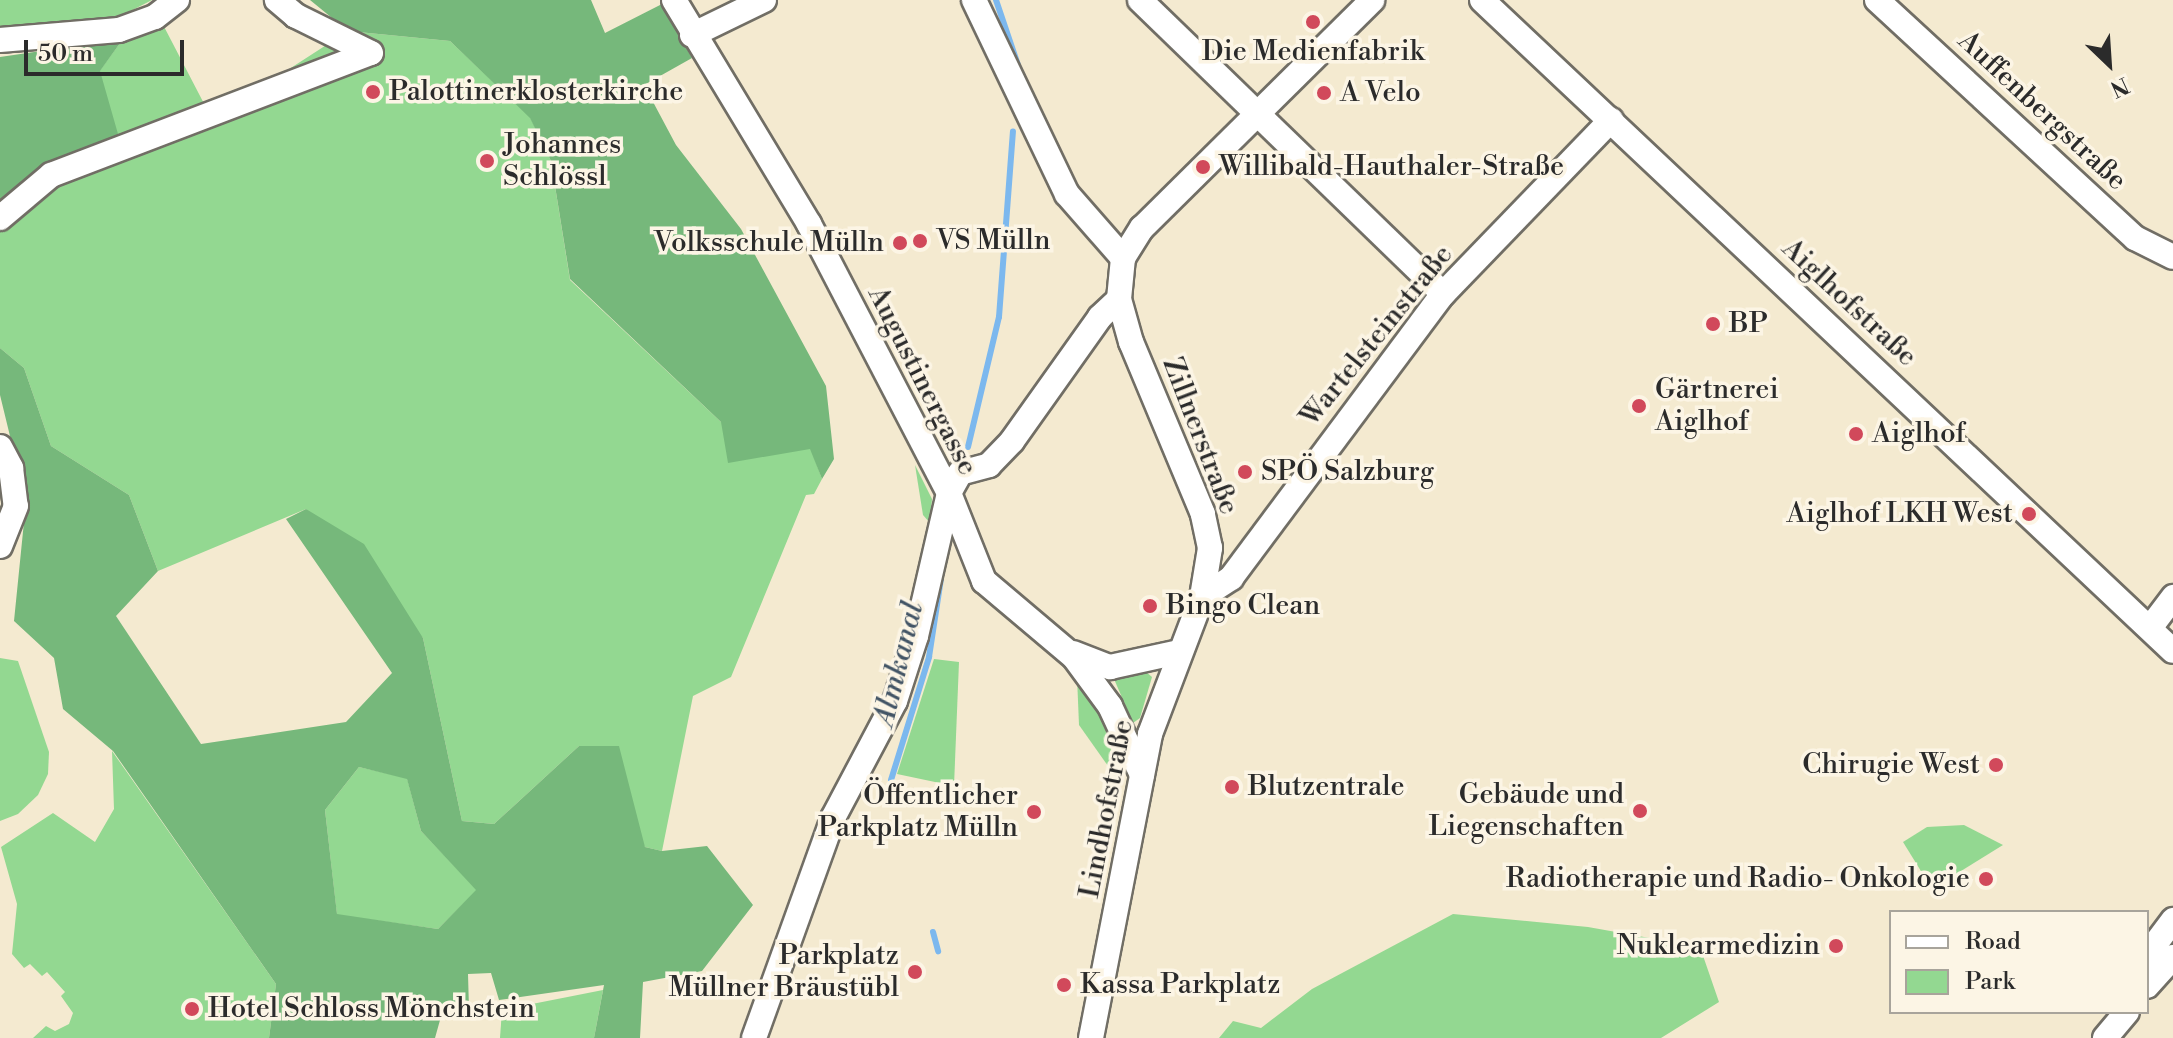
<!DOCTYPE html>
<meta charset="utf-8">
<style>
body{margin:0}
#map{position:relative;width:2173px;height:1038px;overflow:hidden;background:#f4ead0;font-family:"Libre Bodoni",serif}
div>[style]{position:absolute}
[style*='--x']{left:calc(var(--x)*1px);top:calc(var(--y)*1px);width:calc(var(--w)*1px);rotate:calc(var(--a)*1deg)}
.green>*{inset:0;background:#93d891}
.forest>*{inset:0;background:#76b87b}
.stream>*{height:6px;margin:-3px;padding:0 3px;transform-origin:3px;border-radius:3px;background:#7cb8ee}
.roads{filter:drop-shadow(2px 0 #716e65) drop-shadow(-2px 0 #716e65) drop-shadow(0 2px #716e65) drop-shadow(0 -2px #716e65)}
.minor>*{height:24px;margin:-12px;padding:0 12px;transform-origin:12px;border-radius:12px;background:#fff}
.dots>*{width:22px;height:22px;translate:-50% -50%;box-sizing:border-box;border:4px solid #fcf5e5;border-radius:50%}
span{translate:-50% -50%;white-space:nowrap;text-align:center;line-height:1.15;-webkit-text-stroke:7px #fcf5e5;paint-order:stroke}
.poi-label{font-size:28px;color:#2b2b2b}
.left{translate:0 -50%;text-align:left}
.right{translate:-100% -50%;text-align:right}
.street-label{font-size:28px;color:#2b2b2b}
.water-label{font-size:30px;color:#435566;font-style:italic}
.legend{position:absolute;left:1889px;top:910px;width:260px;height:104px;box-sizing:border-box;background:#fcf5e5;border:2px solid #a8a49b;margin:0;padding:10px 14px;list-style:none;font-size:24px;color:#2b2b2b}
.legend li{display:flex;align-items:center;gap:16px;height:40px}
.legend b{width:40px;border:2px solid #a8a49b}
.north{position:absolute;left:2069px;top:24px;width:80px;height:80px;-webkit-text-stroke:6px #fcf5e5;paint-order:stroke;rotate:155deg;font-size:22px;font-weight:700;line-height:32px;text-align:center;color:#2b2b2b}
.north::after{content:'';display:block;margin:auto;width:28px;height:36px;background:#2b2b2b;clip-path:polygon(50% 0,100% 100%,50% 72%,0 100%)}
.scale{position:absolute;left:24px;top:40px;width:160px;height:36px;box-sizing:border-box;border:4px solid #2b2b2b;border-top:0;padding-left:10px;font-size:24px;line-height:28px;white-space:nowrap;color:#2b2b2b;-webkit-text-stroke:6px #fcf5e5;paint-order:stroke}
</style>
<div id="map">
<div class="green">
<div style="clip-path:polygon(0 0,152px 0,115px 19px,0 30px)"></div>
<div style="clip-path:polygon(159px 17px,212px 119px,348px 31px,450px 41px,530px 117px,551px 161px,570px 280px,721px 422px,811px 449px,822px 479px,814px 494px,806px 495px,731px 677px,693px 696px,662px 851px,645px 847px,579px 746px,494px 824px,462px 821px,423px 638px,306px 509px,158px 571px,129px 495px,51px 446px,24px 368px,0 348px,0 207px,123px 39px)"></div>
<div style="clip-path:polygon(915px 465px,932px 499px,930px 523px,923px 515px)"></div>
<div style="clip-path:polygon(0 658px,18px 661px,49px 752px,48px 774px,38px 795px,18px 814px,0 821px)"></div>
<div style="clip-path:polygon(934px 659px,959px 662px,954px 786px,897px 774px)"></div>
<div style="clip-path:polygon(1145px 671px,1152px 677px,1140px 718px,1133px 723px,1114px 679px)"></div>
<div style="clip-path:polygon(1077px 677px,1101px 711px,1120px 783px,1079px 725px)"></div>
<div style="clip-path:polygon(112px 751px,276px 984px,269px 1038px,33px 1038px,46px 1026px,55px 1031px,69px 1024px,73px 1013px,61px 996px,65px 992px,47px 972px,42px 976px,30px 964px,24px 968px,12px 954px,17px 904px,1px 847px,53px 813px,95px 842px,114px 809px)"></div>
<div style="clip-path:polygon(359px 767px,407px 778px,421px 831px,477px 890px,438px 929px,337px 915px,325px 810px)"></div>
<div style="clip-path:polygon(1964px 825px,2003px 845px,1932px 889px,1903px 842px,1927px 827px)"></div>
<div style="clip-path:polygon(1453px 914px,1588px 927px,1700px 947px,1719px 1002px,1661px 1038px,1219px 1038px,1233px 1021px,1261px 1028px,1312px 989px)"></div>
<div style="clip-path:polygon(603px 990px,594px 1038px,500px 1038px,502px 1010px)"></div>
</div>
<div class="forest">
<div style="clip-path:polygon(310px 0,591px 0,605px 33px,662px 4px,692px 58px,644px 85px,676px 145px,741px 229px,826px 386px,834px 459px,822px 479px,810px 449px,728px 463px,721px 422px,570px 279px,551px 161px,530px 118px,450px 41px,348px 31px)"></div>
<div style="clip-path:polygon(123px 39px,100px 71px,120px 141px,0 207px,0 57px)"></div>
<div style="clip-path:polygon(evenodd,0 348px,24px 368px,51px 446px,129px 495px,158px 571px,116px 616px,201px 744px,346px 722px,392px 673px,286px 519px,306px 509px,364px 544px,423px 638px,462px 821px,494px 824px,579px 746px,619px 746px,645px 847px,662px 851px,707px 846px,753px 905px,702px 971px,643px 982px,640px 1038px,594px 1038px,604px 985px,499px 1000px,491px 973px,468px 974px,469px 1009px,442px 1013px,435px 1038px,269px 1038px,276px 984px,113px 751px,63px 709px,54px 658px,14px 621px,26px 502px,0 395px,0 348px,359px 767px,407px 779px,421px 831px,476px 890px,438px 929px,337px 914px,325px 810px,359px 767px)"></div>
</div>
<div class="stream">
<div style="--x:996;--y:0;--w:69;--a:71.3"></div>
<div style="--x:968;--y:447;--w:134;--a:-76.6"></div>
<div style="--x:999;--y:317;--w:186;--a:-85.7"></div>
<div style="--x:891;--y:780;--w:129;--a:-72.8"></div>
<div style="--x:929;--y:657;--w:79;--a:-81.3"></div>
<div style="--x:933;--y:932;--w:20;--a:75"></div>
</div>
<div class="roads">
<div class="minor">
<div style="--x:674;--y:0;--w:262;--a:58.9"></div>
<div style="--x:809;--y:224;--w:303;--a:62.5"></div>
<div style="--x:949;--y:493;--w:95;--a:68.3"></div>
<div style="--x:984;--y:581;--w:118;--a:40.2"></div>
<div style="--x:1074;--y:657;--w:61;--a:53.7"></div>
<div style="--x:1110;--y:706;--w:76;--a:65.1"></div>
<div style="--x:974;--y:0;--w:215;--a:64.4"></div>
<div style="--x:1067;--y:194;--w:85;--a:48.8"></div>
<div style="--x:1140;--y:0;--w:422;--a:44.1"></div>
<div style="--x:1482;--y:0;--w:949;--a:43.29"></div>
<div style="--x:1877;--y:0;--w:351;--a:42.7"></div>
<div style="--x:2135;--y:238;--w:42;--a:26.6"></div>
<div style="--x:692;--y:35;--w:80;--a:-25.9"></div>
<div style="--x:0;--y:40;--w:119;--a:-4.8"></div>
<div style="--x:119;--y:30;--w:38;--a:-20"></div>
<div style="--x:155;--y:17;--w:28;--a:-38"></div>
<div style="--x:0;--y:218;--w:67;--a:-40.1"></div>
<div style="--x:51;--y:175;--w:342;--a:-20.9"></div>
<div style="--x:371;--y:53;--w:84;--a:-153.7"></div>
<div style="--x:296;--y:16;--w:25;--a:-140"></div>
<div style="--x:0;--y:447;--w:24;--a:62"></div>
<div style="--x:11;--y:468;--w:38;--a:83"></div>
<div style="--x:16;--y:506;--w:43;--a:111.8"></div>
<div style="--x:1202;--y:597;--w:35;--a:-33"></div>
<div style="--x:1231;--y:578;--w:354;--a:-53.3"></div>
<div style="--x:1443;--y:294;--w:242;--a:-46"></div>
<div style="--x:2150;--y:628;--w:39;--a:-53"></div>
<div style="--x:1073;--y:653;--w:40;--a:21"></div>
<div style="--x:1110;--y:667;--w:71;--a:-12.3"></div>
<div style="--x:2147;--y:977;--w:31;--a:-79"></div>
<div style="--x:2153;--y:947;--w:34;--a:-53"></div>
<div style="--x:2147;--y:986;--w:39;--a:-48"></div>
<div style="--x:754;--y:1038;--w:234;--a:-70.2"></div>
<div style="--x:833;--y:818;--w:132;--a:-62.1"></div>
<div style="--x:895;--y:701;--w:68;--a:-72.1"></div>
<div style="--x:916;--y:636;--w:147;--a:-77"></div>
<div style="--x:949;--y:493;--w:23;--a:-61"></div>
<div style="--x:960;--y:473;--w:30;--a:-15"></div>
<div style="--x:989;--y:465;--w:33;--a:-46"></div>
<div style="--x:1012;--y:441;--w:152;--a:-54.6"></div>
<div style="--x:1100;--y:317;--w:26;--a:-43"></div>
<div style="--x:1091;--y:1038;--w:310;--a:-79"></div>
<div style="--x:1150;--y:734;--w:147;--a:-69.2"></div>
<div style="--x:1202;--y:597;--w:50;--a:-80.7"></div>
<div style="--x:1210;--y:548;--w:35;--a:-102"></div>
<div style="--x:1203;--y:514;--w:186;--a:-112.7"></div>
<div style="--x:1131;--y:342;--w:45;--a:-105.6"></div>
<div style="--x:1119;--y:299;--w:41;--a:-84.4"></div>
<div style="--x:1123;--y:258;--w:36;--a:-58"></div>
<div style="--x:1142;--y:228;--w:324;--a:-44.7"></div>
<div style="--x:2105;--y:1038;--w:34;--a:-50"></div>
</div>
</div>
<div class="dots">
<div style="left:1313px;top:22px;background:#d1495b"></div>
<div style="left:373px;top:92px;background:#d1495b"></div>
<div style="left:1324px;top:93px;background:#d1495b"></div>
<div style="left:487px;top:161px;background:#d1495b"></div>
<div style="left:1203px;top:167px;background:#d1495b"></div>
<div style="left:920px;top:241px;background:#d1495b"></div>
<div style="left:900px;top:243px;background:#d1495b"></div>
<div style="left:1713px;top:324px;background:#d1495b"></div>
<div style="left:1639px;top:406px;background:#d1495b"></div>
<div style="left:1856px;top:434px;background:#d1495b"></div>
<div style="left:1245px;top:472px;background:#d1495b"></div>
<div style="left:2029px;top:514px;background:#d1495b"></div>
<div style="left:1150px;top:606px;background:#d1495b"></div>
<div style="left:1996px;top:765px;background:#d1495b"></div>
<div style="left:1232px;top:787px;background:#d1495b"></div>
<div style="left:1640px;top:811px;background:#d1495b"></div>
<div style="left:1034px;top:812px;background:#d1495b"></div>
<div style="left:1986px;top:879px;background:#d1495b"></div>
<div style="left:1836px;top:946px;background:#d1495b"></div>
<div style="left:915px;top:972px;background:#d1495b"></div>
<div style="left:1064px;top:985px;background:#d1495b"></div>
<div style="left:192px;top:1009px;background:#d1495b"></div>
</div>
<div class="poi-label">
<span style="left:1313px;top:52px">Die Medienfabrik</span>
<span class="left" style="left:389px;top:92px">Palottinerklosterkirche</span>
<span class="left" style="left:1340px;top:93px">A Velo</span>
<span class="left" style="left:503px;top:161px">Johannes<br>Schlössl</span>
<span class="left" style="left:1219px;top:167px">Willibald-Hauthaler-Straße</span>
<span class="left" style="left:936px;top:241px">VS Mülln</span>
<span class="right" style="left:884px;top:243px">Volksschule Mülln</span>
<span class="left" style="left:1729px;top:324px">BP</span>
<span class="left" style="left:1655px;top:406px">Gärtnerei<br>Aiglhof</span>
<span class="left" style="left:1872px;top:434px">Aiglhof</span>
<span class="left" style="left:1261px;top:472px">SPÖ Salzburg</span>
<span class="right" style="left:2013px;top:514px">Aiglhof LKH West</span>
<span class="left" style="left:1166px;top:606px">Bingo Clean</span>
<span class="right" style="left:1980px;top:765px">Chirugie West</span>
<span class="left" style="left:1248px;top:787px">Blutzentrale</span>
<span class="right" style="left:1624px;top:811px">Gebäude und<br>Liegenschaften</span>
<span class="right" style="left:1018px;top:812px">Öffentlicher<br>Parkplatz Mülln</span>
<span class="right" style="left:1970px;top:879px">Radiotherapie und Radio- Onkologie</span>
<span class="right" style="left:1820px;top:946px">Nuklearmedizin</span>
<span class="right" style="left:899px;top:972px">Parkplatz<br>Müllner Bräustübl</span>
<span class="left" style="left:1080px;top:985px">Kassa Parkplatz</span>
<span class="left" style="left:208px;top:1009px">Hotel Schloss Mönchstein</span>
</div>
<div class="street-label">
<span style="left:2042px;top:111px;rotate:43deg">Auffenbergstraße</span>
<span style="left:1849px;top:303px;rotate:43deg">Aiglhofstraße</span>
<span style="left:1377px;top:336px;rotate:-51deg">Wartelsteinstraße</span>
<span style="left:922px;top:381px;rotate:63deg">Augustinergasse</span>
<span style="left:1200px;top:436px;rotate:69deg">Zillnerstraße</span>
<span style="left:1107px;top:809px;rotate:-79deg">Lindhofstraße</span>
</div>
<div class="water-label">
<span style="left:899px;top:664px;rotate:-76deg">Almkanal</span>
</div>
<ul class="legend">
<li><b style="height:10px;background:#fff"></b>Road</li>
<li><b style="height:22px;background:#93d891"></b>Park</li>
</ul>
<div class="north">N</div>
<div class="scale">50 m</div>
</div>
